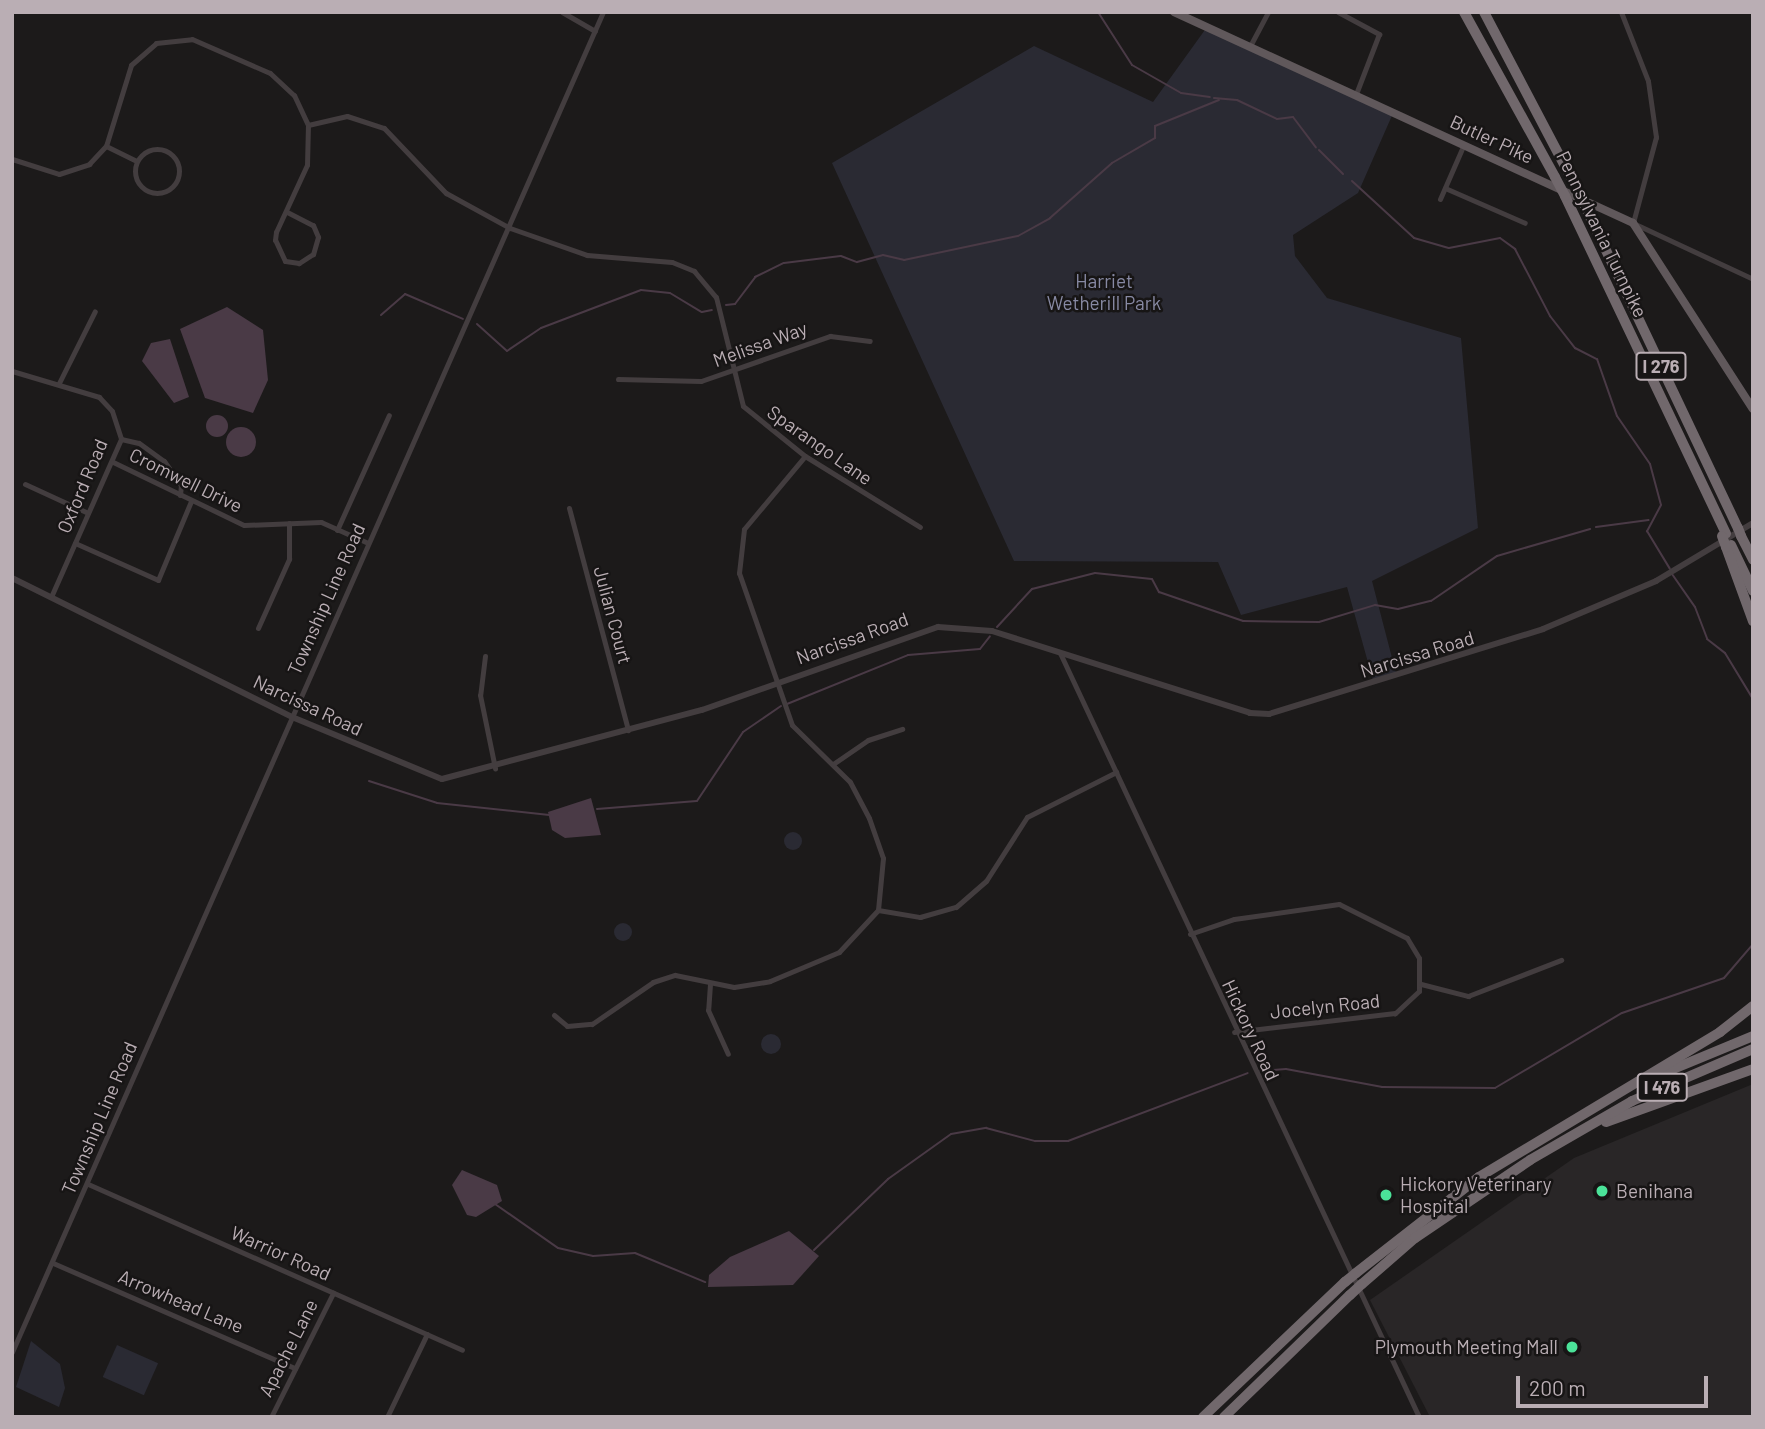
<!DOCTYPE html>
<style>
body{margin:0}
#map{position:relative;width:1765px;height:1429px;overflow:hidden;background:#1c1a1a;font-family:Barlow,sans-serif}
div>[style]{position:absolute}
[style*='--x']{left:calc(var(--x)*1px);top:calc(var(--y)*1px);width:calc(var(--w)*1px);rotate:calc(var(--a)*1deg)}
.built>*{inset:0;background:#292627}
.green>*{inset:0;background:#2a2a33;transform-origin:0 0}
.round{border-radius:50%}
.water>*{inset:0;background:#4a3a46}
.stream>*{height:2px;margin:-1px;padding:0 1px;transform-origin:1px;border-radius:1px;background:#4a3a46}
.minor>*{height:5px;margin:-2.5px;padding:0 2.5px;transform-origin:2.5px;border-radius:2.5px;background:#433d3f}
.minor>.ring{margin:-2.5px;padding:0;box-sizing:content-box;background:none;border:5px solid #433d3f;border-radius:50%}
.tertiary>*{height:6px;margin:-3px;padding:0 3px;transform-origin:3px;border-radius:3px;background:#433d3f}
.primary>*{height:8px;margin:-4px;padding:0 4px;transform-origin:4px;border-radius:4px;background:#60585b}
.motorway>*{height:10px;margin:-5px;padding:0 5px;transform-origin:5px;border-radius:5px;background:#71686c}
.motorway-bridge>*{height:10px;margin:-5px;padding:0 5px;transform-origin:5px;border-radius:5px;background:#71686c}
.dots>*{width:19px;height:19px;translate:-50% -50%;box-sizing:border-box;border:4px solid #171515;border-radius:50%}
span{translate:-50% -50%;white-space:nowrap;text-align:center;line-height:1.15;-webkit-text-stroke:5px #171515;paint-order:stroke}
.shield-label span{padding:2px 5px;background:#171515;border:2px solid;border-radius:5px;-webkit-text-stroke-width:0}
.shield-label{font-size:18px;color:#baaeb4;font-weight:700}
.street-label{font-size:19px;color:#baaeb4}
.park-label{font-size:19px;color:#8789a3}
.poi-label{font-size:19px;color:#baaeb4}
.left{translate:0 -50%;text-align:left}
.right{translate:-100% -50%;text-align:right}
.frame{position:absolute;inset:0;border:14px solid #baaeb4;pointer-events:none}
.scale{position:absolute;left:1516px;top:1376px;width:192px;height:32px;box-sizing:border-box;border:4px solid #baaeb4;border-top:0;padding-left:9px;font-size:21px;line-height:24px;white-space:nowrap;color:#baaeb4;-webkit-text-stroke:5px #171515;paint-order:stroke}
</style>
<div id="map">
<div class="built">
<div style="clip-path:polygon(1753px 1084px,1753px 1417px,1430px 1417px,1370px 1300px,1574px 1158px)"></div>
</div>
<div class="green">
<div style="clip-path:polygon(1207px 27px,1394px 111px,1358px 193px,1293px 235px,1295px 256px,1327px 298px,1461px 338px,1478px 528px,1372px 581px,1397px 677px,1374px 684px,1347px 587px,1241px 615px,1218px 562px,1014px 561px,832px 163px,1034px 46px,1153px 102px)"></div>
<div class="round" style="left:784px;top:832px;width:18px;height:18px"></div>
<div class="round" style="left:614px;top:923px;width:18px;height:18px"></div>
<div class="round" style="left:761px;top:1034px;width:20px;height:20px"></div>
<div style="clip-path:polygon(31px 1341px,60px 1364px,65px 1388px,59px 1407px,16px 1387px)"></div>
<div style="left:117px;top:1345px;width:45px;height:35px;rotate:24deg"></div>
</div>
<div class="water">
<div style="clip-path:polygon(227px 307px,263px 330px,268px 380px,253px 413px,205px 398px,180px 329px)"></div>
<div style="clip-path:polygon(170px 339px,189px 397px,174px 403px,142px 361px,151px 343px)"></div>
<div class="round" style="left:206px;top:415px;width:22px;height:22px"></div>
<div class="round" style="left:226px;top:427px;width:30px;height:30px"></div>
<div style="clip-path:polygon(591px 798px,601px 835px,565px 838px,552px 830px,548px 812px)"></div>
<div style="clip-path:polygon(462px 1170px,497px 1185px,502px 1201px,476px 1217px,467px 1215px,452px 1185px)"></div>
<div style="clip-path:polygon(789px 1231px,819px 1256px,793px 1285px,708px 1287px,709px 1275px,730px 1257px)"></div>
</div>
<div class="stream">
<div style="--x:1098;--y:12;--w:63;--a:57.3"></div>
<div style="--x:1132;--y:65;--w:56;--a:29.7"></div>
<div style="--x:1181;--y:93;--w:29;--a:8"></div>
<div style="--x:1214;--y:98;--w:23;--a:5"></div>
<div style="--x:1237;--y:100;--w:44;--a:25.4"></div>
<div style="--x:1277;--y:119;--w:16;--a:-7"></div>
<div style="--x:1293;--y:117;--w:38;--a:53"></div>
<div style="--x:1319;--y:150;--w:34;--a:45"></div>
<div style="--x:1352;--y:181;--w:84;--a:42.6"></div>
<div style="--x:1414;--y:238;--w:36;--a:16"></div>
<div style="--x:1449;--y:248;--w:52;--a:-11.1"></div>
<div style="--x:1500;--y:238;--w:19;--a:36"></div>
<div style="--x:1515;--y:249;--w:76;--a:62.4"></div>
<div style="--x:1550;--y:316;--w:41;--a:52"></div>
<div style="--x:1575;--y:348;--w:25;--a:27"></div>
<div style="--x:1597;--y:359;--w:60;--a:70.7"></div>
<div style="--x:1617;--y:416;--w:58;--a:55.5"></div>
<div style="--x:1650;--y:464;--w:42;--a:75"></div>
<div style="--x:1661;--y:505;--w:30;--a:118"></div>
<div style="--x:1647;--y:531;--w:44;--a:58.8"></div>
<div style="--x:726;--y:305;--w:9;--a:-6"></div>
<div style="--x:735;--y:304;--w:34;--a:-53"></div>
<div style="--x:755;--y:277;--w:32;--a:-26"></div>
<div style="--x:784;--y:263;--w:57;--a:-7"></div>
<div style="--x:841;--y:256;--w:17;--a:21"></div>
<div style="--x:857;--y:262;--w:27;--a:-15"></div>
<div style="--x:883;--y:255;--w:22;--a:13"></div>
<div style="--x:904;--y:260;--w:116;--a:-11.9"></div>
<div style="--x:1018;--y:236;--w:37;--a:-29"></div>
<div style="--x:1050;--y:218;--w:83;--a:-41.6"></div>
<div style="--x:1112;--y:163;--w:50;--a:-30.2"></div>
<div style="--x:1155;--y:138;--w:12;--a:-90"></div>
<div style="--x:1155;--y:126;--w:69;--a:-22.1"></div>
<div style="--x:381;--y:315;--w:32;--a:-41"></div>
<div style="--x:405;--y:294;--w:63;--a:23.3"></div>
<div style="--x:477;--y:324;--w:40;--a:42"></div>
<div style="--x:507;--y:351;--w:41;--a:-34.1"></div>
<div style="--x:541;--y:328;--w:107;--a:-20.8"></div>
<div style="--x:641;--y:290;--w:29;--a:6"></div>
<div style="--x:670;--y:293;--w:37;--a:31"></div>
<div style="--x:702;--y:312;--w:10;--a:-11"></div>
<div style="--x:1596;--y:527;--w:53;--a:-7.5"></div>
<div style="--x:1672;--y:574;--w:40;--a:55.1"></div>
<div style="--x:1695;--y:607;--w:34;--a:69"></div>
<div style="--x:1707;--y:639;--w:23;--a:38"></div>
<div style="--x:1725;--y:653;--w:54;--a:58.7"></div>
<div style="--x:997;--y:627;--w:52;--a:-47.4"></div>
<div style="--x:1032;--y:589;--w:65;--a:-14.3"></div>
<div style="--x:1095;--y:573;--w:57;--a:6"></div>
<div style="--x:1152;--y:579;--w:15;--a:62"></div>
<div style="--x:1159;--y:592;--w:89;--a:19"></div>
<div style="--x:1243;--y:621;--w:76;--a:0.8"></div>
<div style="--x:1319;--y:622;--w:59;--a:-16.9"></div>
<div style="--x:1375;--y:605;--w:23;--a:10"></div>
<div style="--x:1398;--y:609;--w:34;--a:-14"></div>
<div style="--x:1431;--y:601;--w:80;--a:-34.3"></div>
<div style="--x:1497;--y:556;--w:97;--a:-16.2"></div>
<div style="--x:787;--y:704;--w:131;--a:-22"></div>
<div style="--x:908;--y:655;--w:72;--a:-4.8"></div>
<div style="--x:980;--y:649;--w:16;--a:-52"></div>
<div style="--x:369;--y:781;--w:71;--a:17.9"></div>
<div style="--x:437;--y:803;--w:113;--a:6.1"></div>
<div style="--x:597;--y:809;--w:100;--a:-4.6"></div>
<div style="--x:697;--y:801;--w:83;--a:-56.3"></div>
<div style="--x:743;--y:732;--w:46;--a:-34.4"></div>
<div style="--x:1258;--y:1071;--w:28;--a:-4"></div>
<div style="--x:1286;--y:1069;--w:98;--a:10.6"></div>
<div style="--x:1382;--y:1087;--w:113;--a:0.5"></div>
<div style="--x:1495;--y:1088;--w:147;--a:-30.6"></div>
<div style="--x:1622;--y:1013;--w:108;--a:-18.9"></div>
<div style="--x:1724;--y:978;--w:45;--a:-49.5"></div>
<div style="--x:495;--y:1204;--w:77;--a:34.9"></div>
<div style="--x:558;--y:1248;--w:36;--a:13"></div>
<div style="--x:593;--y:1256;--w:42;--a:-4.1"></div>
<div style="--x:635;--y:1253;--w:76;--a:22.5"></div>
<div style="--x:814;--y:1250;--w:103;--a:-43.8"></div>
<div style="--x:888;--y:1179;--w:77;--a:-35.5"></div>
<div style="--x:951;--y:1134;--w:36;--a:-10"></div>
<div style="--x:986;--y:1128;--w:51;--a:14.9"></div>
<div style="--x:1035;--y:1141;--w:33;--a:0"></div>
<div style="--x:1068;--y:1141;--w:192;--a:-20.7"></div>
</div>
<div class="minor">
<div style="--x:562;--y:12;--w:38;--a:30"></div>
<div style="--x:1338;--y:12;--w:47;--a:28.2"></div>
<div style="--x:1379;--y:34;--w:64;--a:111"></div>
<div style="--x:1621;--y:12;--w:74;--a:68.6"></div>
<div style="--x:1648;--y:81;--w:57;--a:81.9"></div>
<div style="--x:1656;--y:137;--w:89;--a:105"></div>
<div style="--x:1633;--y:223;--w:132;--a:25"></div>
<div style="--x:1250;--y:46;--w:38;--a:-62"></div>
<div style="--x:106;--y:146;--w:34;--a:26"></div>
<div class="ring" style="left:135px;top:149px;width:39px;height:39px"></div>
<div style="--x:12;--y:159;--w:49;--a:17.7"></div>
<div style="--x:59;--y:174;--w:32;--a:-18"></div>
<div style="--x:89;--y:164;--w:25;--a:-47"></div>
<div style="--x:106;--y:146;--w:85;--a:-72.8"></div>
<div style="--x:131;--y:65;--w:33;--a:-41"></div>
<div style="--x:156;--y:43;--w:36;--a:-6"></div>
<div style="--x:192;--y:39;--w:85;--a:23.6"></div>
<div style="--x:270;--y:73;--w:33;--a:43"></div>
<div style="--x:294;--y:95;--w:33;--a:65"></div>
<div style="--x:308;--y:125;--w:40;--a:-13"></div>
<div style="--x:347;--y:116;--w:39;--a:18"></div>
<div style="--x:384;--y:128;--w:90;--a:46.4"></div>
<div style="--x:446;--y:193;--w:73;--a:28.7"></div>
<div style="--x:510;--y:228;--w:82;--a:19.3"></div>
<div style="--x:587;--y:255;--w:85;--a:4.7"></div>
<div style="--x:672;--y:262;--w:24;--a:22"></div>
<div style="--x:694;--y:271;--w:34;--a:50"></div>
<div style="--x:716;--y:297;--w:112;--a:76.1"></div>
<div style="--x:743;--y:406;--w:80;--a:38.9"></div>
<div style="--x:805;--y:456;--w:135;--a:31.7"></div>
<div style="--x:1445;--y:188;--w:87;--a:23.6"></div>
<div style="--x:1440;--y:199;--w:60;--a:-66.4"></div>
<div style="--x:287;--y:212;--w:29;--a:27"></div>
<div style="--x:313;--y:225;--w:13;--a:67"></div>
<div style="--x:318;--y:237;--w:18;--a:106"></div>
<div style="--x:313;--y:254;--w:17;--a:147"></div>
<div style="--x:299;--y:263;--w:14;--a:-172"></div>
<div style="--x:285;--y:261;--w:23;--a:-115"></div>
<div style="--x:275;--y:240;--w:8;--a:-83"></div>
<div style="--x:276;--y:232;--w:74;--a:-65.2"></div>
<div style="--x:307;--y:165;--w:40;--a:-88.6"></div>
<div style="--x:12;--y:371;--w:91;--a:16.6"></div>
<div style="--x:99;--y:397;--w:19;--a:47"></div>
<div style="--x:112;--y:411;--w:29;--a:72"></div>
<div style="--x:121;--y:439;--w:171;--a:113.9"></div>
<div style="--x:618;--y:379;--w:83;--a:1.4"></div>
<div style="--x:701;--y:381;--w:137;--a:-19.2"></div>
<div style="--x:830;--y:336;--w:40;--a:7.1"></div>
<div style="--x:59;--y:383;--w:80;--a:-63.4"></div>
<div style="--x:121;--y:439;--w:18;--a:13"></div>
<div style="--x:139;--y:443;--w:31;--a:36"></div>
<div style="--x:164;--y:461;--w:29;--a:55"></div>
<div style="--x:181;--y:485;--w:10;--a:96"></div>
<div style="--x:113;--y:462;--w:145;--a:25.7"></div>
<div style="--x:244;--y:525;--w:77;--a:-2.2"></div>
<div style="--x:321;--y:522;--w:51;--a:24.1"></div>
<div style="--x:25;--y:484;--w:69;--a:24.7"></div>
<div style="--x:569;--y:508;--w:230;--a:75.1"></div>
<div style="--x:337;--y:530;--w:126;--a:-65.7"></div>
<div style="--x:75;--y:543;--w:91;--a:24"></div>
<div style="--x:158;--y:580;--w:86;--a:-67.3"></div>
<div style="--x:258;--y:628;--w:76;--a:-65.8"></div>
<div style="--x:289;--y:559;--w:36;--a:-90"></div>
<div style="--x:1060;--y:653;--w:844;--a:64.83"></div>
<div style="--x:485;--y:656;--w:39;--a:97"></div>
<div style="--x:480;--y:695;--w:75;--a:78.4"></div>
<div style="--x:833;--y:764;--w:42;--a:-34.4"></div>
<div style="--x:868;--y:740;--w:36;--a:-18"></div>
<div style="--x:878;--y:910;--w:43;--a:9.5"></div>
<div style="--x:920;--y:917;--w:37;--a:-16"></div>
<div style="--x:956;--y:907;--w:40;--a:-41"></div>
<div style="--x:986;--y:881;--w:76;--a:-57.4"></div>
<div style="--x:1027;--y:817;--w:100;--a:-26.8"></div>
<div style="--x:1190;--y:934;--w:46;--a:-18.8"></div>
<div style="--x:1234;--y:919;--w:106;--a:-8.1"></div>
<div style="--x:1339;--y:904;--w:76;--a:26.6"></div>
<div style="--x:1407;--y:938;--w:23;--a:59"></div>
<div style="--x:1419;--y:958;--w:33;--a:90"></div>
<div style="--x:1419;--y:991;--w:33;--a:137"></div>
<div style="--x:1395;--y:1013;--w:162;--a:173.3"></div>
<div style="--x:710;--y:984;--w:26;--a:94"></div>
<div style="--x:708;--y:1010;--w:48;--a:65.6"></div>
<div style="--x:1421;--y:984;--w:49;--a:14.3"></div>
<div style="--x:1468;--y:996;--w:100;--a:-21.2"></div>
<div style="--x:554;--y:1015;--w:17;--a:40"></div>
<div style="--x:567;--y:1026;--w:25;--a:-5"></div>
<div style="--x:592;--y:1024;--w:74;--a:-34.5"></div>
<div style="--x:653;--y:982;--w:23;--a:-18"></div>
<div style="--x:675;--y:975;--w:60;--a:11.5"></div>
<div style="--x:734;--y:987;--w:36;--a:-9"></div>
<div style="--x:770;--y:981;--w:75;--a:-22.8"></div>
<div style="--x:839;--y:952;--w:57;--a:-47.1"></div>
<div style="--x:878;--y:910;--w:52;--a:-84.5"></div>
<div style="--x:883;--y:858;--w:42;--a:-109.3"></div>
<div style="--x:869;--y:818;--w:41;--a:-117.8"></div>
<div style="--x:850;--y:782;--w:81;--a:-135.5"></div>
<div style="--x:792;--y:725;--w:161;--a:-109.2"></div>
<div style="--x:739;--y:573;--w:44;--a:-83.5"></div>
<div style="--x:744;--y:529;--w:95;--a:-50.1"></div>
<div style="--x:88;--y:1184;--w:409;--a:23.9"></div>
<div style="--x:53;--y:1263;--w:264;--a:23.5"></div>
<div style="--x:12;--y:1352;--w:1465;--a:-66.2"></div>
<div style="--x:271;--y:1417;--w:139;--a:-63.4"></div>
<div style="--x:387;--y:1417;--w:92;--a:-64.3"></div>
</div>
<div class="tertiary">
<div style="--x:12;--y:578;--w:313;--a:26.4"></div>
<div style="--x:292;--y:717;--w:162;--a:22.5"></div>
<div style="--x:442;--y:779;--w:269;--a:-14.9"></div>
<div style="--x:702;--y:710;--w:250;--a:-19.4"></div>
<div style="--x:938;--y:627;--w:54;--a:4.2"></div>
<div style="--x:992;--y:631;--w:271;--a:17.6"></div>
<div style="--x:1250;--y:713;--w:19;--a:3"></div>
<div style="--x:1269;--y:714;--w:287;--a:-17.2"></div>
<div style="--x:1543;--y:629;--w:123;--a:-23"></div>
<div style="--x:1656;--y:581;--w:113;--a:-30.9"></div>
</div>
<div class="primary">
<div style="--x:1174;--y:12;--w:505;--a:24.69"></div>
<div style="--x:1633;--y:223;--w:221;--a:57.2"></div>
</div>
<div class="motorway">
<div style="--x:1464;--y:12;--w:188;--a:61.1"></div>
<div style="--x:1484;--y:12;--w:195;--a:62.3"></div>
<div style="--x:1565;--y:196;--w:374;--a:64.5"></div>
<div style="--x:1584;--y:204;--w:359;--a:64.6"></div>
<div style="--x:1741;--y:536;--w:27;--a:63"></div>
<div style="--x:1731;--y:545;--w:51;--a:64.4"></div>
<div style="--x:1726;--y:547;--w:79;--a:70"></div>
<div style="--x:1666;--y:1072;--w:94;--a:-22.5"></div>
<div style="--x:1606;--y:1122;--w:156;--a:-19.8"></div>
<div style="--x:1356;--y:1273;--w:156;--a:-38"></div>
<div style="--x:1479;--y:1177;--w:281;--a:-31"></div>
<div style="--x:1720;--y:1032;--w:42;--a:-38.2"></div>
<div style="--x:1362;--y:1284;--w:70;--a:-41"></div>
<div style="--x:1415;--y:1238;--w:139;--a:-34.1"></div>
<div style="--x:1530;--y:1160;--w:118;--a:-30"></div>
<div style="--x:1632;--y:1101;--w:132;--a:-23.3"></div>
<div style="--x:1203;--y:1417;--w:196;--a:-43.6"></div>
<div style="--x:1224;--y:1417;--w:175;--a:-44.1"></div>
</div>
<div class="motorway-bridge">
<div style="--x:1555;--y:177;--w:21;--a:62"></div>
<div style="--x:1575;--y:185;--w:21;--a:65"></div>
<div style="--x:1738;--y:528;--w:9;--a:69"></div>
<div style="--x:1722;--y:536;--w:12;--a:70"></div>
<div style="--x:1345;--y:1282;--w:14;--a:-39"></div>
<div style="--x:1350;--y:1295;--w:16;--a:-43"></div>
</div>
<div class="dots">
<div style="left:1602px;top:1191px;background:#4be399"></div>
<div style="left:1386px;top:1195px;background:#4be399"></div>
<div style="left:1572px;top:1347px;background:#4be399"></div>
</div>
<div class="shield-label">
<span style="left:1661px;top:366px">I 276</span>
<span style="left:1662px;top:1087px">I 476</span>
</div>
<div class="street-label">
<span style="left:1492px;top:139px;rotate:25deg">Butler Pike</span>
<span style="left:1602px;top:234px;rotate:64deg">Pennsylvania Turnpike</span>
<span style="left:760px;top:344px;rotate:-20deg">Melissa Way</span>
<span style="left:820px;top:445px;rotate:35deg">Sparango Lane</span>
<span style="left:186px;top:480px;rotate:26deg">Cromwell Drive</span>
<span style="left:82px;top:486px;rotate:-67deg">Oxford Road</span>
<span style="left:326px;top:599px;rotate:-66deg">Township Line Road</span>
<span style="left:613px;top:615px;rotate:75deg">Julian Court</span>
<span style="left:852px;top:638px;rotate:-20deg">Narcissa Road</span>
<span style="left:1417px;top:654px;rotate:-17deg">Narcissa Road</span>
<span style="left:308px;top:705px;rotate:25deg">Narcissa Road</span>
<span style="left:1325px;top:1006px;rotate:-6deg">Jocelyn Road</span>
<span style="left:1251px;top:1030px;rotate:65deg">Hickory Road</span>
<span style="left:99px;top:1118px;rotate:-67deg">Township Line Road</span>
<span style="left:281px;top:1253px;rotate:24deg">Warrior Road</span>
<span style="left:181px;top:1301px;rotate:23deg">Arrowhead Lane</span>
<span style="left:288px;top:1348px;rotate:-63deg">Apache Lane</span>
</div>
<div class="park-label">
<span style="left:1104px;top:292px">Harriet<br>Wetherill Park</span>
</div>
<div class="poi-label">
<span class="left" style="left:1400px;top:1195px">Hickory Veterinary<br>Hospital</span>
<span class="left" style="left:1616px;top:1191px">Benihana</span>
<span class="right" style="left:1558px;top:1347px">Plymouth Meeting Mall</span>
</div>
<div class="frame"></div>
<div class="scale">200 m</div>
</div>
